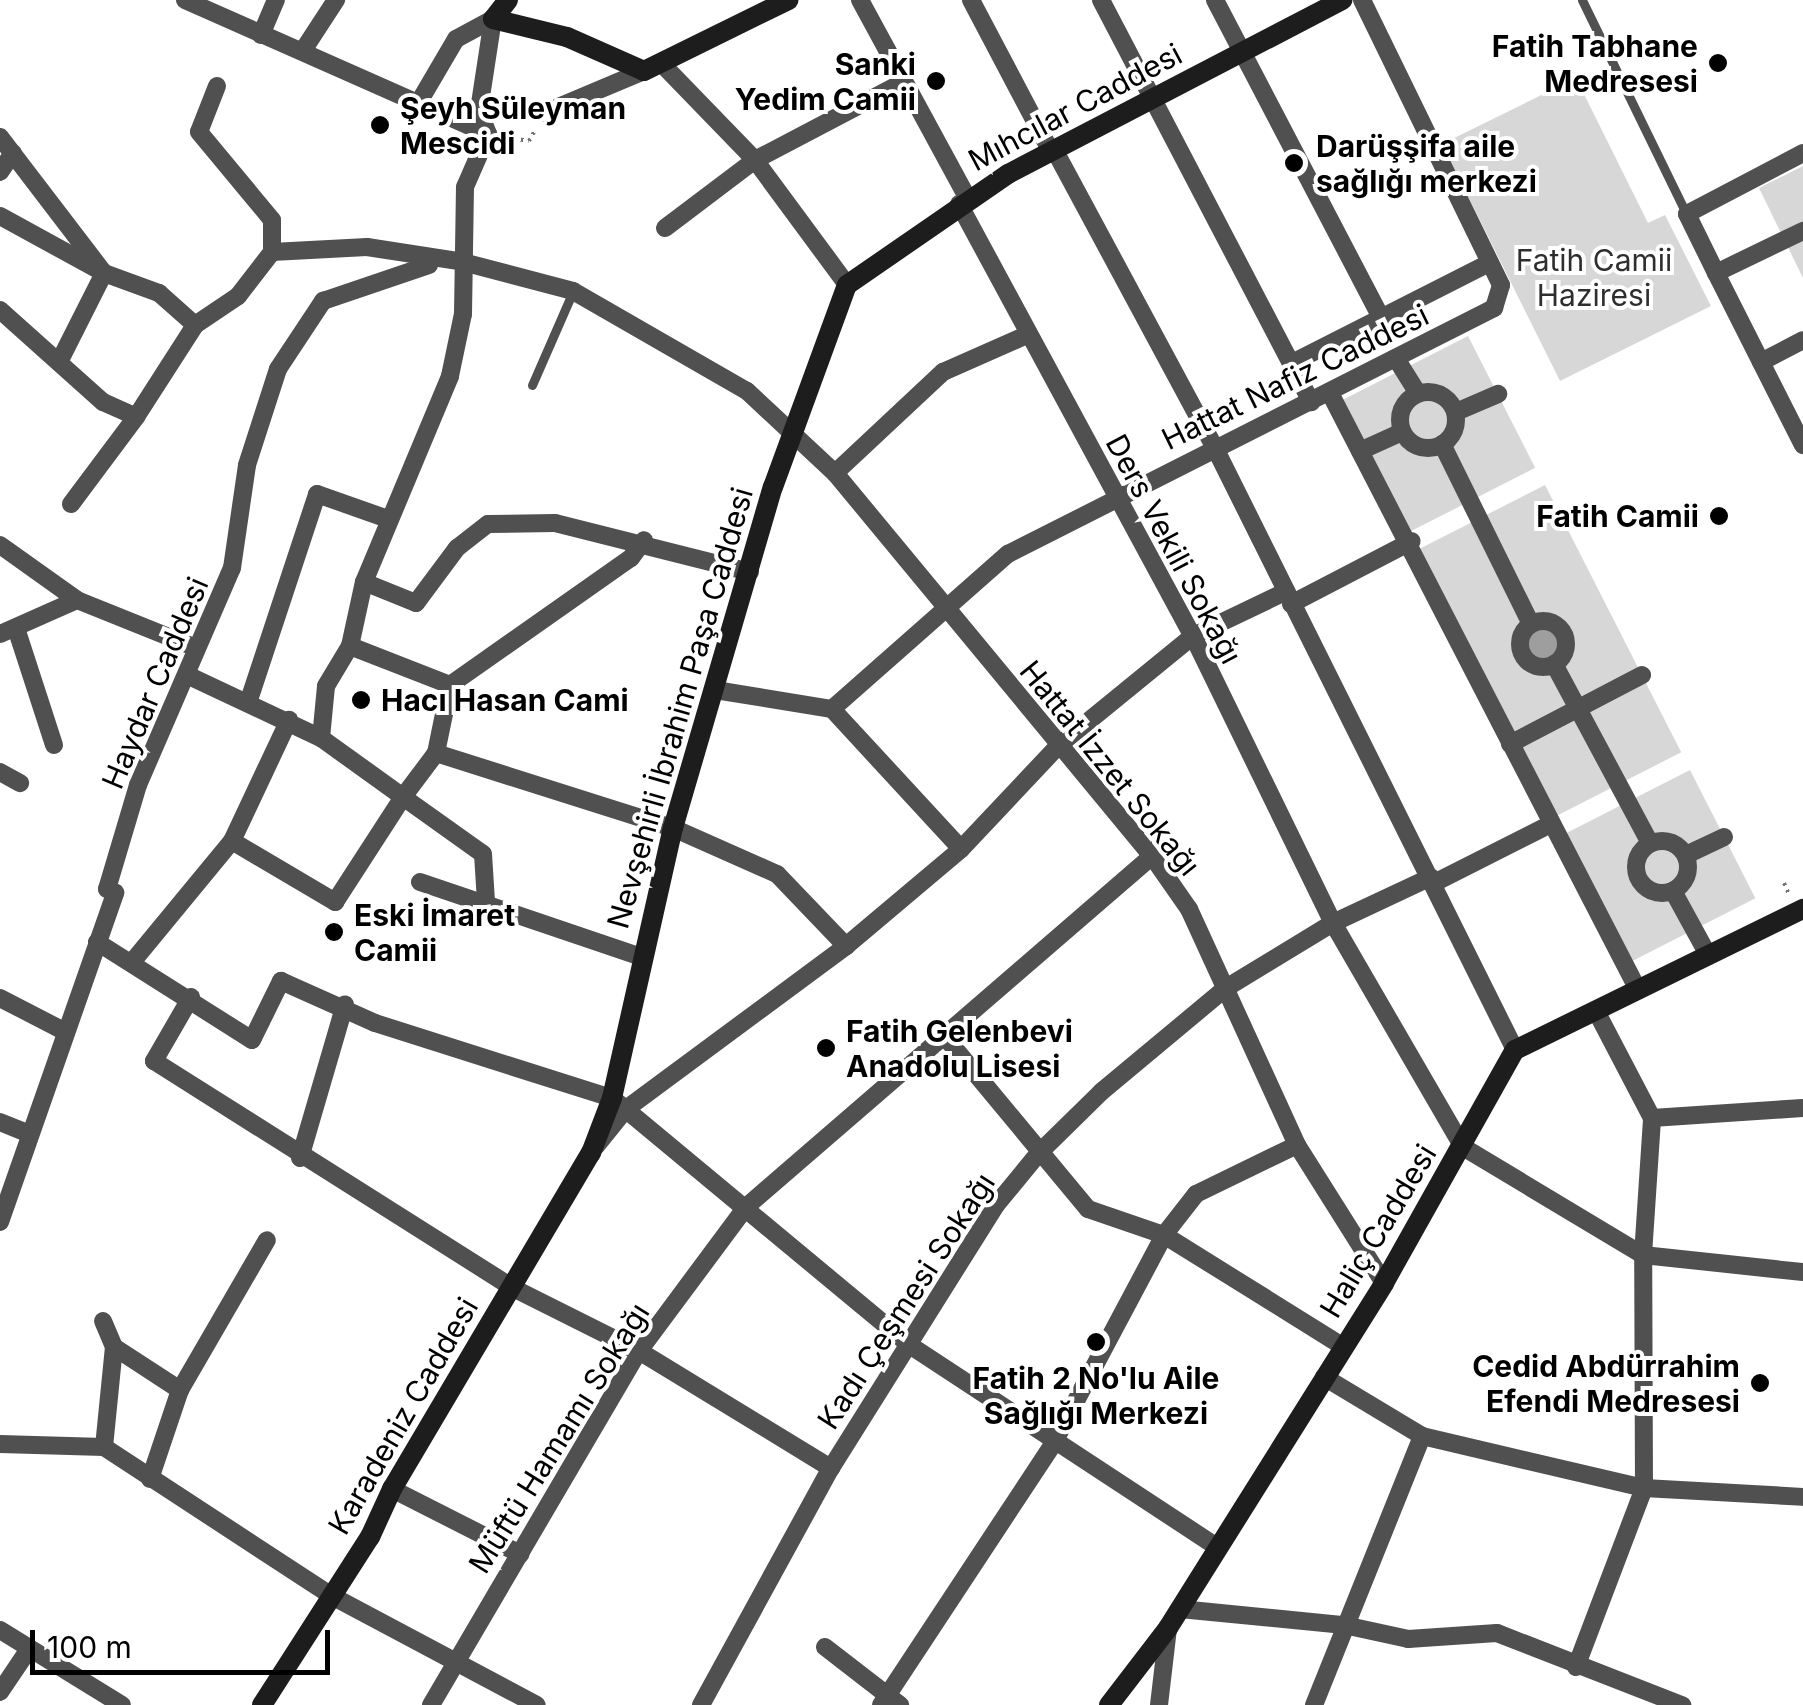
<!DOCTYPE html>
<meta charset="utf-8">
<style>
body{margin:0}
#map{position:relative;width:1803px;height:1705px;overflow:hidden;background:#fff;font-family:Inter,sans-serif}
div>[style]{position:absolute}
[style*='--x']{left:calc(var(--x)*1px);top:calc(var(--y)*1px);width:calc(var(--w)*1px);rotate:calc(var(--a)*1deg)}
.green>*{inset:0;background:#d7d7d7;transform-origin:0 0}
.water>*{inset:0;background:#9e9e9e}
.round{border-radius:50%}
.path>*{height:4px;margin-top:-2px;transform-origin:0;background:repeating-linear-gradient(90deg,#727272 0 2.5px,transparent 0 7.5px)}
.lane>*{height:9px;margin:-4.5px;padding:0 4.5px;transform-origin:4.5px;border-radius:4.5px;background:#505050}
.street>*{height:18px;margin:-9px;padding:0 9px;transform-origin:9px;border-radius:9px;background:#505050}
.street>.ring{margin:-9px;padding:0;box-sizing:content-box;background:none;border:18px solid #505050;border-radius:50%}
.secondary>*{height:20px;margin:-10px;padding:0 10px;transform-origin:10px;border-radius:10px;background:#1d1d1d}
.dots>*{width:28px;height:28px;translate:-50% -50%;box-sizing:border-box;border:5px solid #fff;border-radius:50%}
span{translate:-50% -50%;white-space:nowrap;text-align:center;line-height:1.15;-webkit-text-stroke:8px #fff;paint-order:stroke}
.poi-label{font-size:30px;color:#000;font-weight:700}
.right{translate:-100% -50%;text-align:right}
.left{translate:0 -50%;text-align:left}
.street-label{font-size:30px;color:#000}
.park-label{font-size:30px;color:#2e2e2e}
.scale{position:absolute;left:30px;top:1630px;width:300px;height:45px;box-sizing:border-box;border:5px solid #000;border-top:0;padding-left:12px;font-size:30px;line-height:35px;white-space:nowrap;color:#000;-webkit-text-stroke:8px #fff;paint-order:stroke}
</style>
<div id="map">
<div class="green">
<div style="clip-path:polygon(1576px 78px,1648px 223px,1665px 215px,1711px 306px,1560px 381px,1442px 144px)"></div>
<div style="clip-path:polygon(1803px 166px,1803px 278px,1759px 188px)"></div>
<div style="left:1468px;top:336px;width:148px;height:142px;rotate:63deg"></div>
<div style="left:1545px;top:485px;width:300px;height:144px;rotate:63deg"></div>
<div style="left:1690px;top:770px;width:144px;height:143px;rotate:63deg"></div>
</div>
<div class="water">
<div class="round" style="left:1526px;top:623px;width:40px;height:40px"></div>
</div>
<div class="path">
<div style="--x:506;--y:137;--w:23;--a:10"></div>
<div style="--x:529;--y:141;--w:13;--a:-61"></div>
<div style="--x:1784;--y:883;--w:12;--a:66"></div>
</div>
<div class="lane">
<div style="--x:1582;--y:0;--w:237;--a:64"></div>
<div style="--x:532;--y:385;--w:103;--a:-66.4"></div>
</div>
<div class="street">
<div style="--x:185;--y:0;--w:331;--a:23.9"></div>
<div style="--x:860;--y:0;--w:226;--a:61.5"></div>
<div style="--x:971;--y:0;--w:172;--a:62.2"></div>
<div style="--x:1101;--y:0;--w:454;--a:62.4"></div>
<div style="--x:1215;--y:0;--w:354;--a:62.4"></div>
<div style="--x:261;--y:35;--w:38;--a:-67"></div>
<div style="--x:304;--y:49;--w:59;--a:-56.9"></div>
<div style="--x:662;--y:64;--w:134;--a:45.9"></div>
<div style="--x:755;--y:160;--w:155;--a:53.6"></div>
<div style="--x:217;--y:86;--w:49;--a:111.4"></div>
<div style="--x:199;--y:132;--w:114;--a:50.3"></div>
<div style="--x:272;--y:220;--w:32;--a:90"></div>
<div style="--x:419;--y:102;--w:73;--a:-59.6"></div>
<div style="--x:456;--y:39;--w:42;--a:-28.4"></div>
<div style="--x:544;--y:113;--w:108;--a:-22.8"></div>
<div style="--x:0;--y:137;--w:171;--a:52.6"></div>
<div style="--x:104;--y:273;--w:59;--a:20"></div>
<div style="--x:159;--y:293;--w:48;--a:41.6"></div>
<div style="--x:195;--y:325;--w:52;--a:-34"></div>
<div style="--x:238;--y:296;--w:56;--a:-52.3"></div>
<div style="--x:272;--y:252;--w:95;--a:-3"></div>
<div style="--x:367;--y:247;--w:93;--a:8.7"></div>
<div style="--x:459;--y:261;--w:118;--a:14.7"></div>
<div style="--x:573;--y:291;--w:201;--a:29.9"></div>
<div style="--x:747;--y:391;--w:120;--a:43"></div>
<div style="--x:835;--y:473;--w:497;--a:50.4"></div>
<div style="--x:1152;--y:856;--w:65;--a:55.1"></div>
<div style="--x:1189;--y:909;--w:260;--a:65.4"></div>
<div style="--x:1297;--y:1145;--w:163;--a:57.8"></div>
<div style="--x:1055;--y:151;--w:337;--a:61.7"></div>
<div style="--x:1215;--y:448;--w:673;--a:63.51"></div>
<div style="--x:1803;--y:153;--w:131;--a:152.3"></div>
<div style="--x:1687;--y:214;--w:66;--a:63.8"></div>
<div style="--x:1716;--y:273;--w:97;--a:-25.8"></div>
<div style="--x:0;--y:172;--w:23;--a:-56"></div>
<div style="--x:959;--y:204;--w:491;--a:61.6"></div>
<div style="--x:1193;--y:636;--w:319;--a:64"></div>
<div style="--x:1333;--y:923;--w:259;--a:59.9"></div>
<div style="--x:1463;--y:1147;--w:210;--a:31"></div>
<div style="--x:1643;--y:1255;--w:161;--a:6.1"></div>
<div style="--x:0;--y:216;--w:119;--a:28.7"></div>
<div style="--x:104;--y:273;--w:97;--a:116.8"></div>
<div style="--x:665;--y:228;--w:113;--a:-37.1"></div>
<div style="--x:755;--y:160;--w:164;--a:-27.7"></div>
<div style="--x:1716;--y:273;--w:193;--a:63.2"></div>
<div style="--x:0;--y:310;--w:138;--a:41.8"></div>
<div style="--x:103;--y:402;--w:36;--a:24"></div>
<div style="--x:136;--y:417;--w:109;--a:-57.3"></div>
<div style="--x:1397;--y:360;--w:39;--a:58"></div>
<div style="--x:1761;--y:362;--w:47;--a:-27.6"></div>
<div style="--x:1292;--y:363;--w:221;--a:-26.9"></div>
<div class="ring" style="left:1400px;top:392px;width:38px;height:38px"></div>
<div style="--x:1330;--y:393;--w:672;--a:62.71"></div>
<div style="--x:1456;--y:412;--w:46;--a:-23.2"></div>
<div style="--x:1442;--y:444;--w:201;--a:63.7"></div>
<div style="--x:1360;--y:451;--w:46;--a:-24.3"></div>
<div style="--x:835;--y:473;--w:148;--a:-43.1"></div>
<div style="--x:943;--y:372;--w:92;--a:-23.8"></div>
<div style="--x:71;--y:504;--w:109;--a:-53.2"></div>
<div style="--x:0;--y:545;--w:95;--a:35.5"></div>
<div style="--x:77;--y:600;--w:126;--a:21.9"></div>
<div style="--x:364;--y:582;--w:56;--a:22"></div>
<div style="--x:416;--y:603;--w:69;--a:-53.3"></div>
<div style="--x:457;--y:548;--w:39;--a:-38"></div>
<div style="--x:488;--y:524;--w:67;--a:-0.9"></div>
<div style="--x:555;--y:523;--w:201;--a:14.1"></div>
<div style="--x:1291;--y:604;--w:136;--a:-27.5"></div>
<div class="ring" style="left:1520px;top:621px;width:28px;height:28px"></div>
<div style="--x:16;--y:628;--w:123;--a:72"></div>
<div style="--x:0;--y:634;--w:84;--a:-23.8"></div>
<div style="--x:350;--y:646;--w:107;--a:21.3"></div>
<div style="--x:1554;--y:664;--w:203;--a:61.8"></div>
<div style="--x:187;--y:675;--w:148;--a:25.2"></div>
<div style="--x:321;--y:738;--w:101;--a:35.7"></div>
<div style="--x:403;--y:797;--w:55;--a:-53.1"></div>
<div style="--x:436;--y:753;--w:69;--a:-78.4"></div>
<div style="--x:450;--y:685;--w:221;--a:-35.1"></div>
<div style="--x:631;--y:558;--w:22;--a:-54"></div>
<div style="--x:715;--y:690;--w:119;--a:9.2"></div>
<div style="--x:832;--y:709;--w:190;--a:47.3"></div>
<div style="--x:249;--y:700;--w:217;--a:-71.7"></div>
<div style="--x:317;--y:494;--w:75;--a:19.4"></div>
<div style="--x:832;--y:709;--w:235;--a:-41.4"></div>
<div style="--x:1008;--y:554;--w:545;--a:-26.85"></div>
<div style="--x:1494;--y:308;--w:24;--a:-73"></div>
<div style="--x:1501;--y:285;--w:317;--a:-116"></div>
<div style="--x:321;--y:738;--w:52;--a:-84.5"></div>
<div style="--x:326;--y:686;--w:47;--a:-59"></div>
<div style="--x:350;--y:646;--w:66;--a:-77.7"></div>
<div style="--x:364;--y:582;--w:223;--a:-67.3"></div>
<div style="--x:450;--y:376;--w:63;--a:-78.2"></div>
<div style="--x:463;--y:314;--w:127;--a:-89.1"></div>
<div style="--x:465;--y:187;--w:58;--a:-66.5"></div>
<div style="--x:488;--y:134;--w:26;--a:-111"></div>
<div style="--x:479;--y:110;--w:92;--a:-81.3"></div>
<div style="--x:1510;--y:744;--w:149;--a:-27.6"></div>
<div style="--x:436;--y:753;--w:249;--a:17.6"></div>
<div style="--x:673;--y:828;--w:114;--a:23.9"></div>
<div style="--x:777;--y:874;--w:100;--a:46.2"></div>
<div style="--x:0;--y:772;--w:23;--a:29"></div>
<div class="ring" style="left:1636px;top:841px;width:34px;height:34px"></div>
<div style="--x:232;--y:841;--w:120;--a:30.6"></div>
<div style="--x:335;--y:902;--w:125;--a:-57.1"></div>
<div style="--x:403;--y:797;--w:98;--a:35.5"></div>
<div style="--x:483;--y:854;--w:48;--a:86.4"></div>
<div style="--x:1686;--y:855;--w:42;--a:-25.3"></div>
<div style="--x:420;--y:882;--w:233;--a:18.7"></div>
<div style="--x:1434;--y:883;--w:122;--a:-26.8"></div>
<div style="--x:1673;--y:891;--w:73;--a:61.3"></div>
<div style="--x:97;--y:942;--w:183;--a:32.3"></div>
<div style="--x:252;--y:1040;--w:66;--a:-63.8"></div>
<div style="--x:281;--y:981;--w:103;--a:24.1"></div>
<div style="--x:375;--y:1023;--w:249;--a:17.6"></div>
<div style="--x:612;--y:1098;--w:385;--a:39.7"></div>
<div style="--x:908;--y:1344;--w:371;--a:33.3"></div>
<div style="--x:133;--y:961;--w:156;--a:-50.5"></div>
<div style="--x:232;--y:841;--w:134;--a:-64.8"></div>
<div style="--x:191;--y:997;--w:74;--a:120"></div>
<div style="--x:154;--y:1061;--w:423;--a:32.3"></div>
<div style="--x:511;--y:1287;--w:143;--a:26.6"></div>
<div style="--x:639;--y:1351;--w:225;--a:31.4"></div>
<div style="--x:0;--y:998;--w:74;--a:27.3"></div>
<div style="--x:941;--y:1032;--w:230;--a:50.3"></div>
<div style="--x:1088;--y:1209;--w:80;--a:18.9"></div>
<div style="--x:1164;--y:1235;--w:212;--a:31.9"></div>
<div style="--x:1652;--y:1118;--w:151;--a:-3.8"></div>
<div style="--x:0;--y:1122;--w:31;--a:22"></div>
<div style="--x:596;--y:1146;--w:48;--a:-51"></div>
<div style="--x:626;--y:1109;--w:274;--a:-36.5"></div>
<div style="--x:846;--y:946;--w:150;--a:-40.1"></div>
<div style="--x:961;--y:849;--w:141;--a:-46.7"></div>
<div style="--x:1058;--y:746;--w:174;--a:-39.2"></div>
<div style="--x:1193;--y:636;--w:102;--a:-25.6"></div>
<div style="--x:300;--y:1158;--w:160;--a:-73.7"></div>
<div style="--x:0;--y:1222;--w:349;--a:-70.7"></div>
<div style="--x:115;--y:893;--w:9;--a:-153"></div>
<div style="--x:107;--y:889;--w:109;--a:-73.4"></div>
<div style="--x:138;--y:785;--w:236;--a:-66.6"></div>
<div style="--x:232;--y:568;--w:104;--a:-81.7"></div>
<div style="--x:247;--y:465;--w:101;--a:-72.1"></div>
<div style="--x:278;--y:369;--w:82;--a:-56.5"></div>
<div style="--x:323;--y:301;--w:112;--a:-18.8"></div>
<div style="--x:103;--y:1321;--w:28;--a:67"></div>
<div style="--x:114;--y:1347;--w:79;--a:33.1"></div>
<div style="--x:1324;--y:1377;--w:114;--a:31"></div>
<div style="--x:1422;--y:1436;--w:228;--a:13.2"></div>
<div style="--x:1644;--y:1488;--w:159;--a:3.2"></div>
<div style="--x:0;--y:1444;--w:104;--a:1.7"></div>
<div style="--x:104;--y:1447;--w:270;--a:33.2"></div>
<div style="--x:330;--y:1595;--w:234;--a:28"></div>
<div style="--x:104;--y:1447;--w:100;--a:-84.3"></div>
<div style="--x:150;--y:1479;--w:94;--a:-71.4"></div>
<div style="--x:180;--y:1390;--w:173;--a:-59.9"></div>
<div style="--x:392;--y:1489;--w:144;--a:26.9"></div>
<div style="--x:1180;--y:1609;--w:165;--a:5.6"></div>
<div style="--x:1344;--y:1625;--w:66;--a:12.3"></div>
<div style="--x:1408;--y:1639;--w:89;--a:-3.9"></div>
<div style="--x:1497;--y:1633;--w:199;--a:21.3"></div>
<div style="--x:0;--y:1630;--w:143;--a:31.6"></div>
<div style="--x:825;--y:1647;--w:95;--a:37.7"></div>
<div style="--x:1576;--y:1667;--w:191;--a:-69.2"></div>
<div style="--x:1644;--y:1488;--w:233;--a:-90.2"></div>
<div style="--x:1643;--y:1255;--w:137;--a:-86.2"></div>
<div style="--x:1652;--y:1118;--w:121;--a:-117.6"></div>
<div style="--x:0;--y:1692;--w:52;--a:-56"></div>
<div style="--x:431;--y:1705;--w:411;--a:-59.6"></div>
<div style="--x:639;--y:1351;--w:179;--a:-53.4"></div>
<div style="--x:746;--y:1207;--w:537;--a:-40.84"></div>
<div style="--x:701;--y:1705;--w:270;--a:-61.3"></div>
<div style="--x:831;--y:1468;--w:310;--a:-57.9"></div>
<div style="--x:996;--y:1205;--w:66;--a:-50.5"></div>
<div style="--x:1038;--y:1154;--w:88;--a:-44.5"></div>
<div style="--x:1101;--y:1092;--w:163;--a:-39.8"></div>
<div style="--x:1226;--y:988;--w:125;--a:-31.3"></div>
<div style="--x:1333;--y:923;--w:108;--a:-25.1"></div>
<div style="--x:881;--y:1705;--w:313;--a:-56.6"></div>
<div style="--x:1053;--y:1444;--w:237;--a:-62"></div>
<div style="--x:1164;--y:1235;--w:52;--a:-52"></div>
<div style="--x:1196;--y:1194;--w:112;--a:-25.9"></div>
<div style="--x:1159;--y:1705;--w:78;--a:-83.3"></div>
<div style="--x:1314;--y:1705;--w:290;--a:-68.1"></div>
</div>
<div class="secondary">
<div style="--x:508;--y:0;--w:24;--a:128"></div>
<div style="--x:493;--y:19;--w:76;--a:13.7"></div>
<div style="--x:567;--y:37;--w:84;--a:23.8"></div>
<div style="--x:644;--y:71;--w:161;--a:-26.2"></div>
<div style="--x:262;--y:1705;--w:200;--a:-57.3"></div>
<div style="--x:370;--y:1537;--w:53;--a:-65.4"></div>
<div style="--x:392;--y:1489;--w:391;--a:-59.4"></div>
<div style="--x:591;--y:1153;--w:59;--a:-69.1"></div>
<div style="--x:612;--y:1098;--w:277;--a:-77.3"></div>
<div style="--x:673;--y:828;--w:355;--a:-73.7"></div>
<div style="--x:773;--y:487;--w:215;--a:-69.9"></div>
<div style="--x:847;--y:285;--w:196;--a:-34.6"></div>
<div style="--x:1008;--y:174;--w:377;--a:-27.5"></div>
<div style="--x:1109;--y:1705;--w:97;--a:-52.5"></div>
<div style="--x:1168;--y:1628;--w:407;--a:-57.9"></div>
<div style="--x:1384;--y:1283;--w:267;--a:-60.7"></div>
<div style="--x:1515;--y:1050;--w:321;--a:-26.1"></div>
</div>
<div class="dots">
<div style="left:1718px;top:63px;background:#000"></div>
<div style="left:936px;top:81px;background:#000"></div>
<div style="left:380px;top:125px;background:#000"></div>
<div style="left:1294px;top:163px;background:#000"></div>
<div style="left:1719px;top:516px;background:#000"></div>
<div style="left:361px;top:700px;background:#000"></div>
<div style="left:334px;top:932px;background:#000"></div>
<div style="left:826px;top:1048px;background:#000"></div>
<div style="left:1096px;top:1342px;background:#000"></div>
<div style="left:1760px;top:1383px;background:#000"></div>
</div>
<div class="poi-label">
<span class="right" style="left:1698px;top:63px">Fatih Tabhane<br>Medresesi</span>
<span class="right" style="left:916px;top:81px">Sanki<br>Yedim Camii</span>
<span class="left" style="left:400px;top:125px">Şeyh Süleyman<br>Mescidi</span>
<span class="left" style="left:1316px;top:163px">Darüşşifa aile<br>sağlığı merkezi</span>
<span class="right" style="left:1699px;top:516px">Fatih Camii</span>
<span class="left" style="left:381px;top:700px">Hacı Hasan Cami</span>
<span class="left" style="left:354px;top:932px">Eski İmaret<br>Camii</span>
<span class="left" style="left:846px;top:1048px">Fatih Gelenbevi<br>Anadolu Lisesi</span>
<span class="right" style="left:1740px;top:1383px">Cedid Abdürrahim<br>Efendi Medresesi</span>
<span style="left:1096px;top:1395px">Fatih 2 No'lu Aile<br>Sağlığı Merkezi</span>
</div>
<div class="street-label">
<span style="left:1075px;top:107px;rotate:-28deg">Mıhcılar Caddesi</span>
<span style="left:1295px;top:377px;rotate:-26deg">Hattat Nafiz Caddesi</span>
<span style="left:1174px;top:549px;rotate:62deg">Ders Vekili Sokağı</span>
<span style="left:155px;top:683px;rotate:-67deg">Haydar Caddesi</span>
<span style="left:680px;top:708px;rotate:-74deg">Nevşehirli İbrahim Paşa Caddesi</span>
<span style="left:1110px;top:768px;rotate:51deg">Hattat İzzet Sokağı</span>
<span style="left:1378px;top:1231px;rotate:-59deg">Haliç Caddesi</span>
<span style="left:906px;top:1301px;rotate:-57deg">Kadı Çeşmesi Sokağı</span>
<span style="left:403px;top:1416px;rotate:-60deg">Karadeniz Caddesi</span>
<span style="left:559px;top:1438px;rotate:-58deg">Müftü Hamamı Sokağı</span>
</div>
<div class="park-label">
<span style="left:1594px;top:277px">Fatih Camii<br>Haziresi</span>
</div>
<div class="scale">100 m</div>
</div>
